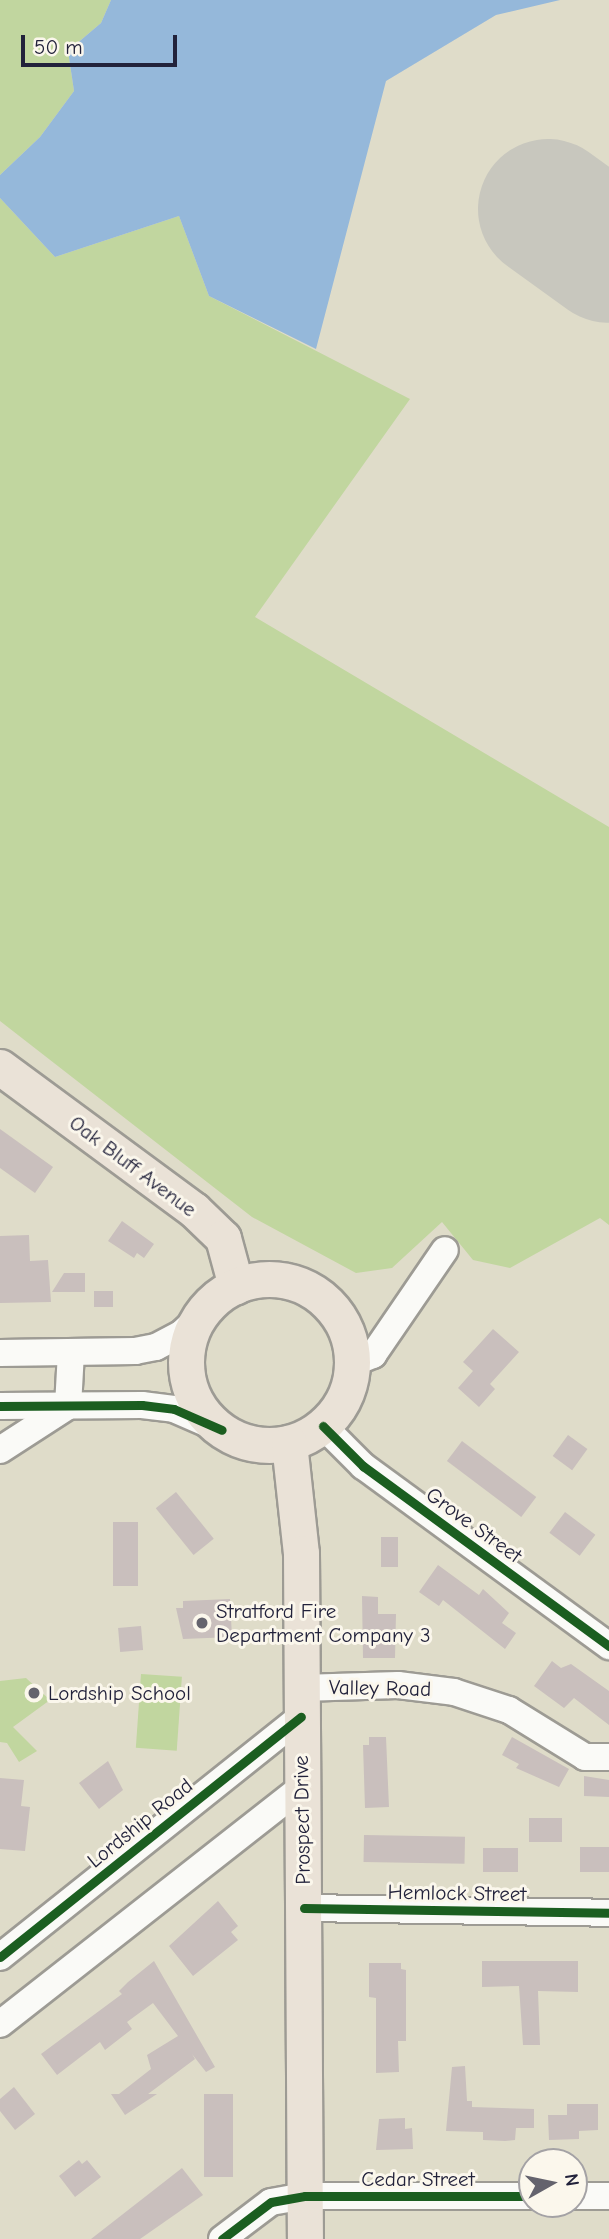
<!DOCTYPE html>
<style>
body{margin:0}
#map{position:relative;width:609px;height:2239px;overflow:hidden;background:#dfdcc9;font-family:"Comic Neue",sans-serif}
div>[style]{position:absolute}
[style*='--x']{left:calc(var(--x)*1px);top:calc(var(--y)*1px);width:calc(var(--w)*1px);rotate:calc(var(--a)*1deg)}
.green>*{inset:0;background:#c1d69f;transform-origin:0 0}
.water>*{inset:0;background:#95b8da}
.runway>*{height:140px;margin:-70px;padding:0 70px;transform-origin:70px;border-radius:70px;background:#c8c7be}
.building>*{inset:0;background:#c9bfbd;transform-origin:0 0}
.roads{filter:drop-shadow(2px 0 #9d9b94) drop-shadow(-2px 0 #9d9b94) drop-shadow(0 2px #9d9b94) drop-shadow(0 -2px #9d9b94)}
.minor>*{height:26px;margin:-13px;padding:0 13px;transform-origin:13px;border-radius:13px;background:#fafaf7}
.major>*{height:35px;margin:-17.5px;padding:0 17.5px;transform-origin:17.5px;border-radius:17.5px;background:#eae2d7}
.major>.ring{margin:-17.5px;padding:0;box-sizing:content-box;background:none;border:35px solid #eae2d7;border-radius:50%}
.cycleway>*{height:9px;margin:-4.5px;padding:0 4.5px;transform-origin:4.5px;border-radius:4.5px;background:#1b5e20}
.dots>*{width:19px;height:19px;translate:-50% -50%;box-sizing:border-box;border:4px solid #fbf7ec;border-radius:50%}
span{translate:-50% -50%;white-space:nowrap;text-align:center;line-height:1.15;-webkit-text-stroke:6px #fbf7ec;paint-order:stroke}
.street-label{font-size:21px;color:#22223b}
.poi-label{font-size:21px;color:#22223b}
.left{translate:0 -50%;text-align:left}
.north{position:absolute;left:518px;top:2148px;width:70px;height:70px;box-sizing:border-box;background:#fbf7ec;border:2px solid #a4a2a5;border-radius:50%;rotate:81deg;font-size:19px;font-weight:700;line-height:28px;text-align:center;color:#22223b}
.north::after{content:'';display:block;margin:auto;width:24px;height:32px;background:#64636d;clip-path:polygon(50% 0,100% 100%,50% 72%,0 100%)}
.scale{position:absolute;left:21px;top:35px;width:156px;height:32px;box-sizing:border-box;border:4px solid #22223b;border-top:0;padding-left:9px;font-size:21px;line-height:24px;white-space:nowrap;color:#22223b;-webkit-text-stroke:5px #fbf7ec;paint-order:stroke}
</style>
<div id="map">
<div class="green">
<div style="clip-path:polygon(0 0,111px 0,101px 23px,68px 51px,74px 91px,40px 137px,0 175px)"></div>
<div style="clip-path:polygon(0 198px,55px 257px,179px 216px,209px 296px,410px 399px,255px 617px,609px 827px,609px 1225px,600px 1218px,510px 1268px,473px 1260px,442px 1222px,392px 1268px,356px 1273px,252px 1217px,0 1021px)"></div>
<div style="left:141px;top:1674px;width:41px;height:74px;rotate:4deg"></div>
<div style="clip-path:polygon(26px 1678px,50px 1700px,13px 1727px,37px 1751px,19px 1762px,7px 1743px,0 1742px,0 1681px)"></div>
</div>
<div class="water">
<div style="clip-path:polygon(111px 0,560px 0,496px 15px,386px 81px,316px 349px,209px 296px,179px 216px,55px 257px,0 198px,0 175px,40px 137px,74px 91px,68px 51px,101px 23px)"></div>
</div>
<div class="runway">
<div style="--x:548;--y:209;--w:75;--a:35.8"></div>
</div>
<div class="building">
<div style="clip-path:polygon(0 1129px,53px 1167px,35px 1193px,0 1168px)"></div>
<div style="clip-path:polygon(122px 1221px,154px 1244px,144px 1258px,137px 1253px,134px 1258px,108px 1241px)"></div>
<div style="clip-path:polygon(29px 1235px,30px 1261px,48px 1260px,51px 1302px,0 1303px,0 1236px)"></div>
<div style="clip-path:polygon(64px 1273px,85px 1273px,85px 1292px,52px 1292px)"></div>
<div style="left:94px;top:1291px;width:19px;height:16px"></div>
<div style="clip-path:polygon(493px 1329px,519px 1352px,490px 1384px,495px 1389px,479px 1407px,458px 1388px,473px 1371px,463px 1362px)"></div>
<div style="left:568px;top:1435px;width:24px;height:26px;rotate:36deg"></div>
<div style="left:462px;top:1441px;width:93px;height:25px;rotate:37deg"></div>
<div style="left:176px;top:1492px;width:60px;height:26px;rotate:51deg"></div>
<div style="left:565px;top:1512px;width:38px;height:26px;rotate:37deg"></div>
<div style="left:113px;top:1522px;width:25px;height:64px"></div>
<div style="left:381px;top:1537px;width:17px;height:30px"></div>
<div style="clip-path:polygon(438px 1565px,479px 1595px,483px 1589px,509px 1613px,502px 1623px,516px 1633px,505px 1649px,443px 1600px,439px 1606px,419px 1592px)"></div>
<div style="clip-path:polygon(362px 1596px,378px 1597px,378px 1614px,396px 1614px,395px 1658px,363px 1658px)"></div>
<div style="clip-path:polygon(230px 1599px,232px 1637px,183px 1639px,176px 1608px,183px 1608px,183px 1601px)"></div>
<div style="left:141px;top:1626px;width:24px;height:23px;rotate:85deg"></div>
<div style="clip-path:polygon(552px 1661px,561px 1668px,571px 1664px,609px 1691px,609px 1725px,574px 1698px,564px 1708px,534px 1686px)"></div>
<div style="clip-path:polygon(369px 1737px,386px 1737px,389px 1807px,365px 1808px,363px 1745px,369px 1745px)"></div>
<div style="clip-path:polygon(512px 1737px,569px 1769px,559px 1787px,516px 1768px,519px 1764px,502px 1755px)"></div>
<div style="clip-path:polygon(108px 1761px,123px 1790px,99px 1809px,79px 1783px)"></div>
<div style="clip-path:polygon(584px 1776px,609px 1780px,609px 1797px,584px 1796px)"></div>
<div style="clip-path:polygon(0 1778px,24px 1780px,21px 1806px,30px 1807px,25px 1851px,0 1849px)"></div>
<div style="left:529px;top:1818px;width:33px;height:24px"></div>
<div style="left:364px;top:1835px;width:101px;height:27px;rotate:1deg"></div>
<div style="left:580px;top:1847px;width:29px;height:25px"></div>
<div style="left:483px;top:1848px;width:35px;height:24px"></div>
<div style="clip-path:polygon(218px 1901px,238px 1926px,231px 1932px,238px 1940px,193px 1976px,169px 1946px)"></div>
<div style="clip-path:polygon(154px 1961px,215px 2067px,206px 2072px,192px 2054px,195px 2059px,148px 2094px,157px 2094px,125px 2115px,111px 2094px,119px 2094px,151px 2069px,147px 2055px,178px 2036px,153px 2003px,127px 2022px,132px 2029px,105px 2050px,100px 2042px,57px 2075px,41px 2054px,122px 1994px,119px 1991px,128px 1982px)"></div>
<div style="clip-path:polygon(482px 1961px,578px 1961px,578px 1992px,538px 1991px,540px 2045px,523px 2045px,519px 1986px,482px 1987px)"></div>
<div style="clip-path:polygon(369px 1963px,401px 1963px,401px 1969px,406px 1970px,406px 2041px,398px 2041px,399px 2072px,376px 2073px,376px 1998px,369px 1997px)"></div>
<div style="clip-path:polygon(465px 2066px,467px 2101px,472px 2101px,472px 2107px,534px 2109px,534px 2128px,516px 2128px,515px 2140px,505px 2141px,483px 2140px,483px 2132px,446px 2131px,452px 2067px)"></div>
<div style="clip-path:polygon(14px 2087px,35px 2114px,15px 2130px,0 2111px,0 2099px)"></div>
<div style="left:204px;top:2094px;width:29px;height:83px"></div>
<div style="clip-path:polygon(567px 2104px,598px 2104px,598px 2130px,579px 2131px,579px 2139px,549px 2140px,548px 2115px,567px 2115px)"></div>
<div style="clip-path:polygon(405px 2118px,405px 2129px,412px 2128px,413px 2149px,376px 2150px,379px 2119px)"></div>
<div style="clip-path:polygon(79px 2160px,82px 2164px,87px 2160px,101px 2177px,75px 2197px,59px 2176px)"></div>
<div style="clip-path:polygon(182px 2168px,203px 2195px,140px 2239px,91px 2239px)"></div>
</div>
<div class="roads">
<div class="minor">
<div style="--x:0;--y:1353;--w:135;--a:-0.8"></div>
<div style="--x:135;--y:1351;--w:21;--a:-11"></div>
<div style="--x:156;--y:1347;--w:30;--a:-28"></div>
<div style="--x:182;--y:1333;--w:26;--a:-43"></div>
<div style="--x:353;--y:1363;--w:22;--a:-22"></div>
<div style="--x:373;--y:1355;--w:127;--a:-55.6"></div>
<div style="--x:0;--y:1406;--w:142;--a:-0.4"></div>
<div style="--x:142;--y:1405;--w:32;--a:7"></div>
<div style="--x:174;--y:1409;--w:52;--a:23.6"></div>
<div style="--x:323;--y:1426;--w:57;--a:45"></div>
<div style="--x:363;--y:1466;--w:305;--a:36.2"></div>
<div style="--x:0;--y:1450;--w:81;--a:-32.9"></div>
<div style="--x:68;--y:1406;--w:54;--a:-86.8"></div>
<div style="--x:301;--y:1688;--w:97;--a:-1.8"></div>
<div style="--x:398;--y:1685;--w:56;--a:7.1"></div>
<div style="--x:454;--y:1692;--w:58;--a:18.1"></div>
<div style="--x:509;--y:1710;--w:89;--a:31.7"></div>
<div style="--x:585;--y:1757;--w:24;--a:0"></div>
<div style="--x:304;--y:1908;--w:305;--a:0.9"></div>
<div style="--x:0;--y:1957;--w:385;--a:-38.6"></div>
<div style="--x:0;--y:2024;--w:382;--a:-38.1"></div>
<div style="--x:574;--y:2196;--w:35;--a:0"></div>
<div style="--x:222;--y:2239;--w:61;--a:-37.1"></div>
<div style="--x:271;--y:2202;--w:35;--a:-10"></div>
<div style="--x:305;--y:2196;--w:227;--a:0"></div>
</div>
<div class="major">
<div style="--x:0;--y:1067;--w:241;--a:36.4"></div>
<div style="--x:194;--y:1210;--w:40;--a:44"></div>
<div style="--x:223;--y:1238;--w:50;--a:74.8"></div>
<div class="ring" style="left:186px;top:1279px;width:131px;height:131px"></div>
<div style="--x:289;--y:1443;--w:111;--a:83.8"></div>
<div style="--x:301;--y:1553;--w:686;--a:89.67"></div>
</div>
</div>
<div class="cycleway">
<div style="--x:0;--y:1406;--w:142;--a:-0.4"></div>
<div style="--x:142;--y:1405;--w:32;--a:7"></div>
<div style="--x:174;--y:1409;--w:52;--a:23.6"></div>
<div style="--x:323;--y:1426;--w:57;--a:45"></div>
<div style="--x:363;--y:1466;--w:305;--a:36.2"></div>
<div style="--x:304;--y:1908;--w:305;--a:0.9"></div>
<div style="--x:0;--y:1957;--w:385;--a:-38.6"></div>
<div style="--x:222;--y:2239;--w:61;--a:-37.1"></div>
<div style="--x:271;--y:2202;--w:35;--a:-10"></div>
<div style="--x:305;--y:2196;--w:227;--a:0"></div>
</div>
<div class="dots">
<div style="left:202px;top:1623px;background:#64636d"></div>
<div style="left:34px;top:1693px;background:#64636d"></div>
</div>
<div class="street-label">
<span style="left:133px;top:1166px;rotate:37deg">Oak Bluff Avenue</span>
<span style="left:474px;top:1525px;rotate:36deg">Grove Street</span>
<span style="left:380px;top:1688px;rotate:1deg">Valley Road</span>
<span style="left:302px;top:1820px;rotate:-91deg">Prospect Drive</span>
<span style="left:140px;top:1823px;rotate:-39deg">Lordship Road</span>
<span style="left:457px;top:1893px;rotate:1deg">Hemlock Street</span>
<span style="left:418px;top:2179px">Cedar Street</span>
</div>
<div class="poi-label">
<span class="left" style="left:216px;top:1623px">Stratford Fire<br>Department Company 3</span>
<span class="left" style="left:48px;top:1693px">Lordship School</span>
</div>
<div class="north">N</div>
<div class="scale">50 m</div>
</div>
